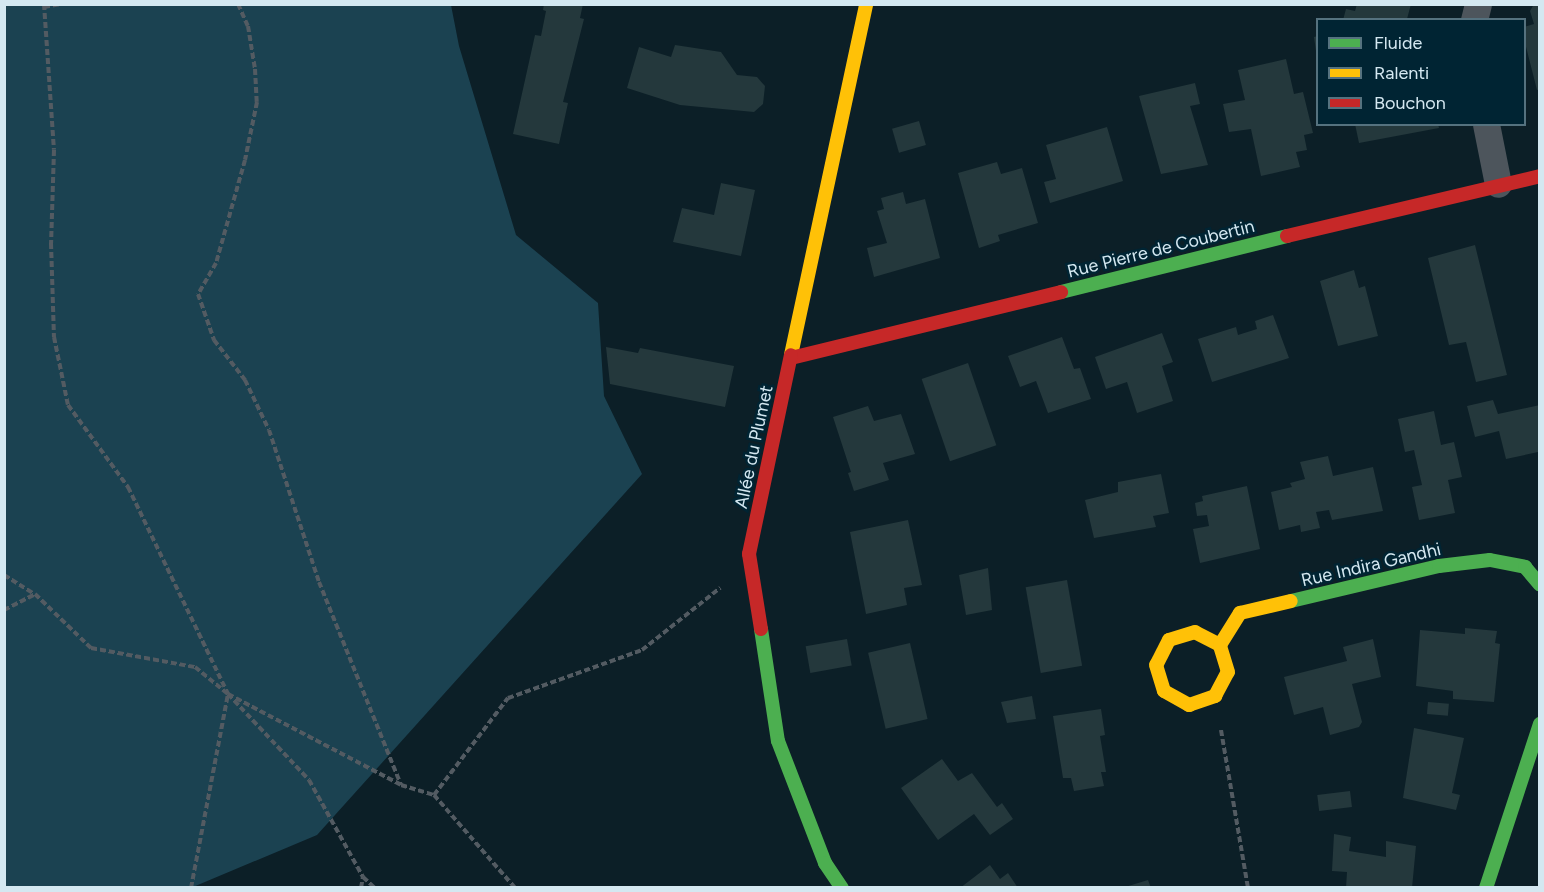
<!DOCTYPE html>
<meta charset="utf-8">
<style>
body{margin:0}
#map{position:relative;width:1544px;height:892px;overflow:hidden;background:#0c1f27;font-family:Figtree,sans-serif}
div>[style]{position:absolute}
[style*='--x']{left:calc(var(--x)*1px);top:calc(var(--y)*1px);width:calc(var(--w)*1px);rotate:calc(var(--a)*1deg)}
.green>*{inset:0;background:#1b4251}
.building>*{inset:0;background:#24383c;transform-origin:0 0}
.path>*{height:4px;margin-top:-2px;transform-origin:0;background:repeating-linear-gradient(90deg,#535b62 0 6px,transparent 0 9px)}
.street>*{height:27px;margin:-13.5px;padding:0 13.5px;transform-origin:13.5px;border-radius:13.5px;background:#4d555c}
.fast>*{height:14px;margin:-7px;padding:0 7px;transform-origin:7px;border-radius:7px;background:#4caf50}
.slow>*{height:14px;margin:-7px;padding:0 7px;transform-origin:7px;border-radius:7px;background:#ffc107}
.jam>*{height:14px;margin:-7px;padding:0 7px;transform-origin:7px;border-radius:7px;background:#c62828}
span{translate:-50% -50%;white-space:nowrap;text-align:center;line-height:1.15;-webkit-text-stroke:5px #002433;paint-order:stroke}
.street-label{font-size:18px;color:#d4e8f1}
.frame{position:absolute;inset:0;border:6px solid #d4e8f1;pointer-events:none}
.legend{position:absolute;left:1316px;top:18px;width:210px;height:108px;box-sizing:border-box;background:#002433;border:2px solid #55727f;margin:0;padding:8px 10px;list-style:none;font-size:18px;color:#d4e8f1}
.legend li{display:flex;align-items:center;gap:12px;height:30px}
.legend b{width:30px;border:2px solid #55727f}
</style>
<div id="map">
<div class="green">
<div style="clip-path:polygon(5px 4px,451px 5px,459px 46px,516px 235px,598px 303px,604px 396px,642px 474px,317px 835px,193px 887px,5px 887px)"></div>
</div>
<div class="building">
<div style="clip-path:polygon(544px 4px,583px 4px,580px 18px,584px 19px,563px 102px,568px 103px,559px 144px,513px 134px,535px 35px,541px 36px,546px 11px,543px 10px)"></div>
<div style="clip-path:polygon(1357px 4px,1411px 4px,1407px 19px,1343px 20px,1346px 9px,1355px 11px)"></div>
<div style="clip-path:polygon(1534px 4px,1540px 4px,1540px 89px,1537px 90px,1524px 39px,1524px 27px,1534px 24px,1530px 11px)"></div>
<div style="clip-path:polygon(1318px 36px,1318px 51px,1316px 51px,1314px 37px)"></div>
<div style="clip-path:polygon(675px 45px,721px 52px,737px 75px,757px 77px,765px 86px,763px 104px,754px 112px,680px 105px,627px 88px,639px 47px,671px 57px)"></div>
<div style="clip-path:polygon(1286px 59px,1294px 94px,1303px 92px,1313px 133px,1304px 135px,1307px 150px,1296px 152px,1300px 167px,1261px 176px,1251px 129px,1229px 132px,1223px 104px,1245px 100px,1238px 70px)"></div>
<div style="clip-path:polygon(1195px 83px,1200px 104px,1190px 106px,1208px 165px,1161px 174px,1139px 96px)"></div>
<div style="left:919px;top:121px;width:25px;height:28px;rotate:74deg"></div>
<div style="clip-path:polygon(1355px 124px,1438px 124px,1439px 128px,1359px 143px)"></div>
<div style="clip-path:polygon(1107px 127px,1123px 181px,1050px 203px,1044px 182px,1056px 179px,1046px 145px)"></div>
<div style="clip-path:polygon(997px 162px,1001px 174px,1022px 168px,1038px 223px,998px 235px,1000px 241px,979px 248px,958px 173px)"></div>
<div style="clip-path:polygon(721px 183px,755px 190px,741px 256px,673px 242px,682px 208px,714px 215px)"></div>
<div style="clip-path:polygon(903px 192px,906px 204px,925px 199px,940px 258px,874px 277px,867px 248px,887px 243px,877px 211px,884px 209px,881px 198px)"></div>
<div style="clip-path:polygon(1475px 245px,1507px 375px,1476px 382px,1466px 342px,1449px 345px,1428px 258px)"></div>
<div style="clip-path:polygon(1354px 270px,1359px 288px,1365px 286px,1378px 336px,1338px 346px,1320px 281px)"></div>
<div style="clip-path:polygon(1273px 315px,1289px 358px,1212px 382px,1198px 339px,1236px 327px,1238px 335px,1257px 329px,1255px 321px)"></div>
<div style="clip-path:polygon(1162px 333px,1173px 362px,1162px 366px,1173px 401px,1137px 413px,1127px 382px,1106px 389px,1095px 357px)"></div>
<div style="clip-path:polygon(1062px 337px,1074px 369px,1080px 368px,1091px 399px,1048px 413px,1036px 381px,1020px 387px,1008px 356px)"></div>
<div style="clip-path:polygon(606px 347px,638px 353px,640px 348px,734px 366px,725px 407px,610px 384px)"></div>
<div style="left:968px;top:363px;width:87px;height:49px;rotate:71deg"></div>
<div style="clip-path:polygon(1493px 400px,1498px 414px,1540px 405px,1538px 452px,1506px 459px,1499px 431px,1475px 437px,1467px 406px)"></div>
<div style="clip-path:polygon(868px 406px,874px 421px,901px 414px,915px 454px,883px 463px,889px 480px,854px 491px,848px 473px,851px 472px,833px 417px)"></div>
<div style="clip-path:polygon(1434px 411px,1441px 445px,1454px 442px,1462px 477px,1448px 480px,1455px 513px,1419px 520px,1412px 487px,1422px 485px,1414px 450px,1405px 452px,1398px 419px)"></div>
<div style="clip-path:polygon(1328px 456px,1333px 476px,1373px 467px,1383px 511px,1332px 520px,1329px 510px,1316px 512px,1320px 528px,1301px 532px,1300px 525px,1279px 530px,1271px 492px,1292px 487px,1290px 483px,1305px 479px,1300px 462px)"></div>
<div style="clip-path:polygon(1161px 474px,1169px 513px,1153px 516px,1156px 527px,1094px 538px,1085px 500px,1118px 492px,1118px 482px)"></div>
<div style="clip-path:polygon(1247px 486px,1260px 549px,1200px 563px,1193px 529px,1209px 526px,1207px 515px,1197px 516px,1195px 503px,1203px 501px,1202px 496px)"></div>
<div style="clip-path:polygon(908px 520px,922px 585px,904px 588px,907px 605px,866px 614px,850px 532px)"></div>
<div style="clip-path:polygon(988px 568px,992px 610px,966px 615px,959px 575px)"></div>
<div style="left:1067px;top:580px;width:87px;height:42px;rotate:80deg"></div>
<div style="clip-path:polygon(1465px 628px,1497px 631px,1495px 643px,1500px 644px,1494px 702px,1453px 699px,1453px 691px,1416px 686px,1420px 630px,1465px 634px)"></div>
<div style="left:847px;top:639px;width:27px;height:42px;rotate:80deg"></div>
<div style="clip-path:polygon(1373px 639px,1381px 677px,1352px 684px,1362px 722px,1359px 727px,1330px 735px,1323px 707px,1294px 715px,1284px 677px,1347px 661px,1343px 647px)"></div>
<div style="left:910px;top:643px;width:78px;height:43px;rotate:77deg"></div>
<div style="clip-path:polygon(1032px 696px,1036px 719px,1007px 723px,1001px 702px)"></div>
<div style="left:1428px;top:702px;width:21px;height:12px;rotate:5deg"></div>
<div style="clip-path:polygon(1101px 709px,1105px 735px,1100px 736px,1106px 772px,1101px 772px,1104px 786px,1074px 791px,1071px 778px,1063px 778px,1053px 716px)"></div>
<div style="clip-path:polygon(1414px 728px,1464px 738px,1452px 793px,1460px 795px,1456px 810px,1403px 798px)"></div>
<div style="clip-path:polygon(942px 759px,958px 781px,972px 773px,997px 807px,1002px 803px,1013px 819px,990px 835px,974px 814px,938px 840px,901px 788px)"></div>
<div style="left:1350px;top:791px;width:16px;height:33px;rotate:83deg"></div>
<div style="clip-path:polygon(1334px 834px,1351px 837px,1349px 851px,1386px 857px,1386px 841px,1416px 846px,1412px 888px,1346px 888px,1347px 872px,1332px 871px)"></div>
<div style="clip-path:polygon(990px 865px,1000px 879px,1008px 873px,1018px 888px,960px 888px)"></div>
<div style="clip-path:polygon(1148px 880px,1151px 888px,1125px 888px,1125px 887px)"></div>
</div>
<div class="path">
<div style="--x:44;--y:4;--w:146;--a:86.1"></div>
<div style="--x:54;--y:150;--w:93;--a:91.8"></div>
<div style="--x:51;--y:243;--w:94;--a:88.2"></div>
<div style="--x:54;--y:337;--w:69;--a:78.4"></div>
<div style="--x:68;--y:405;--w:102;--a:53.8"></div>
<div style="--x:128;--y:487;--w:230;--a:64.2"></div>
<div style="--x:228;--y:694;--w:195;--a:27.7"></div>
<div style="--x:401;--y:785;--w:34;--a:17"></div>
<div style="--x:434;--y:795;--w:122;--a:-52.7"></div>
<div style="--x:508;--y:698;--w:142;--a:-19.7"></div>
<div style="--x:642;--y:650;--w:100;--a:-38.5"></div>
<div style="--x:173;--y:4;--w:1;--a:0"></div>
<div style="--x:238;--y:4;--w:24;--a:66"></div>
<div style="--x:248;--y:26;--w:44;--a:80.8"></div>
<div style="--x:255;--y:69;--w:33;--a:87"></div>
<div style="--x:257;--y:102;--w:59;--a:101.7"></div>
<div style="--x:245;--y:160;--w:107;--a:105.7"></div>
<div style="--x:216;--y:263;--w:36;--a:120"></div>
<div style="--x:198;--y:294;--w:49;--a:70.8"></div>
<div style="--x:214;--y:340;--w:51;--a:52.2"></div>
<div style="--x:245;--y:380;--w:55;--a:64.4"></div>
<div style="--x:269;--y:430;--w:160;--a:71.8"></div>
<div style="--x:319;--y:582;--w:219;--a:68"></div>
<div style="--x:44;--y:7;--w:17;--a:-10"></div>
<div style="--x:4;--y:575;--w:36;--a:32"></div>
<div style="--x:35;--y:594;--w:78;--a:44"></div>
<div style="--x:91;--y:648;--w:106;--a:10.4"></div>
<div style="--x:195;--y:667;--w:43;--a:39.3"></div>
<div style="--x:228;--y:694;--w:118;--a:46.7"></div>
<div style="--x:309;--y:780;--w:111;--a:60.9"></div>
<div style="--x:363;--y:877;--w:16;--a:43"></div>
<div style="--x:4;--y:610;--w:35;--a:-27"></div>
<div style="--x:1221;--y:730;--w:160;--a:80.3"></div>
<div style="--x:434;--y:795;--w:123;--a:48.9"></div>
<div style="--x:191;--y:888;--w:197;--a:-79.2"></div>
<div style="--x:361;--y:888;--w:11;--a:-80"></div>
</div>
<div class="street">
<div style="--x:1474;--y:20;--w:16;--a:-76"></div>
<div style="--x:1486;--y:124;--w:61;--a:78.7"></div>
</div>
<div class="fast">
<div style="--x:1061;--y:292;--w:233;--a:-13.9"></div>
<div style="--x:1291;--y:601;--w:152;--a:-13.3"></div>
<div style="--x:1439;--y:566;--w:51;--a:-6.7"></div>
<div style="--x:1490;--y:560;--w:36;--a:11"></div>
<div style="--x:1525;--y:567;--w:23;--a:50"></div>
<div style="--x:761;--y:629;--w:113;--a:81.4"></div>
<div style="--x:778;--y:741;--w:131;--a:68.9"></div>
<div style="--x:825;--y:863;--w:30;--a:56"></div>
<div style="--x:1486;--y:888;--w:173;--a:-71.8"></div>
</div>
<div class="slow">
<div style="--x:791;--y:355;--w:359;--a:-77.9"></div>
<div style="--x:1220;--y:645;--w:28;--a:-153"></div>
<div style="--x:1195;--y:632;--w:27;--a:163"></div>
<div style="--x:1169;--y:640;--w:28;--a:117"></div>
<div style="--x:1156;--y:665;--w:27;--a:73"></div>
<div style="--x:1164;--y:691;--w:29;--a:29"></div>
<div style="--x:1189;--y:705;--w:28;--a:-19"></div>
<div style="--x:1215;--y:696;--w:27;--a:-62"></div>
<div style="--x:1228;--y:672;--w:28;--a:-107"></div>
<div style="--x:1220;--y:645;--w:38;--a:-58"></div>
<div style="--x:1240;--y:613;--w:52;--a:-13.2"></div>
</div>
<div class="jam">
<div style="--x:1287;--y:236;--w:260;--a:-13.3"></div>
<div style="--x:791;--y:358;--w:278;--a:-13.7"></div>
<div style="--x:761;--y:629;--w:76;--a:-99.1"></div>
<div style="--x:749;--y:554;--w:203;--a:-78.1"></div>
</div>
<div class="street-label">
<span style="left:1161px;top:249px;rotate:-14deg">Rue Pierre de Coubertin</span>
<span style="left:754px;top:447px;rotate:-78deg">Allée du Plumet</span>
<span style="left:1371px;top:565px;rotate:-13deg">Rue Indira Gandhi</span>
</div>
<div class="frame"></div>
<ul class="legend">
<li><b style="height:8px;background:#4caf50"></b>Fluide</li>
<li><b style="height:8px;background:#ffc107"></b>Ralenti</li>
<li><b style="height:8px;background:#c62828"></b>Bouchon</li>
</ul>
</div>
